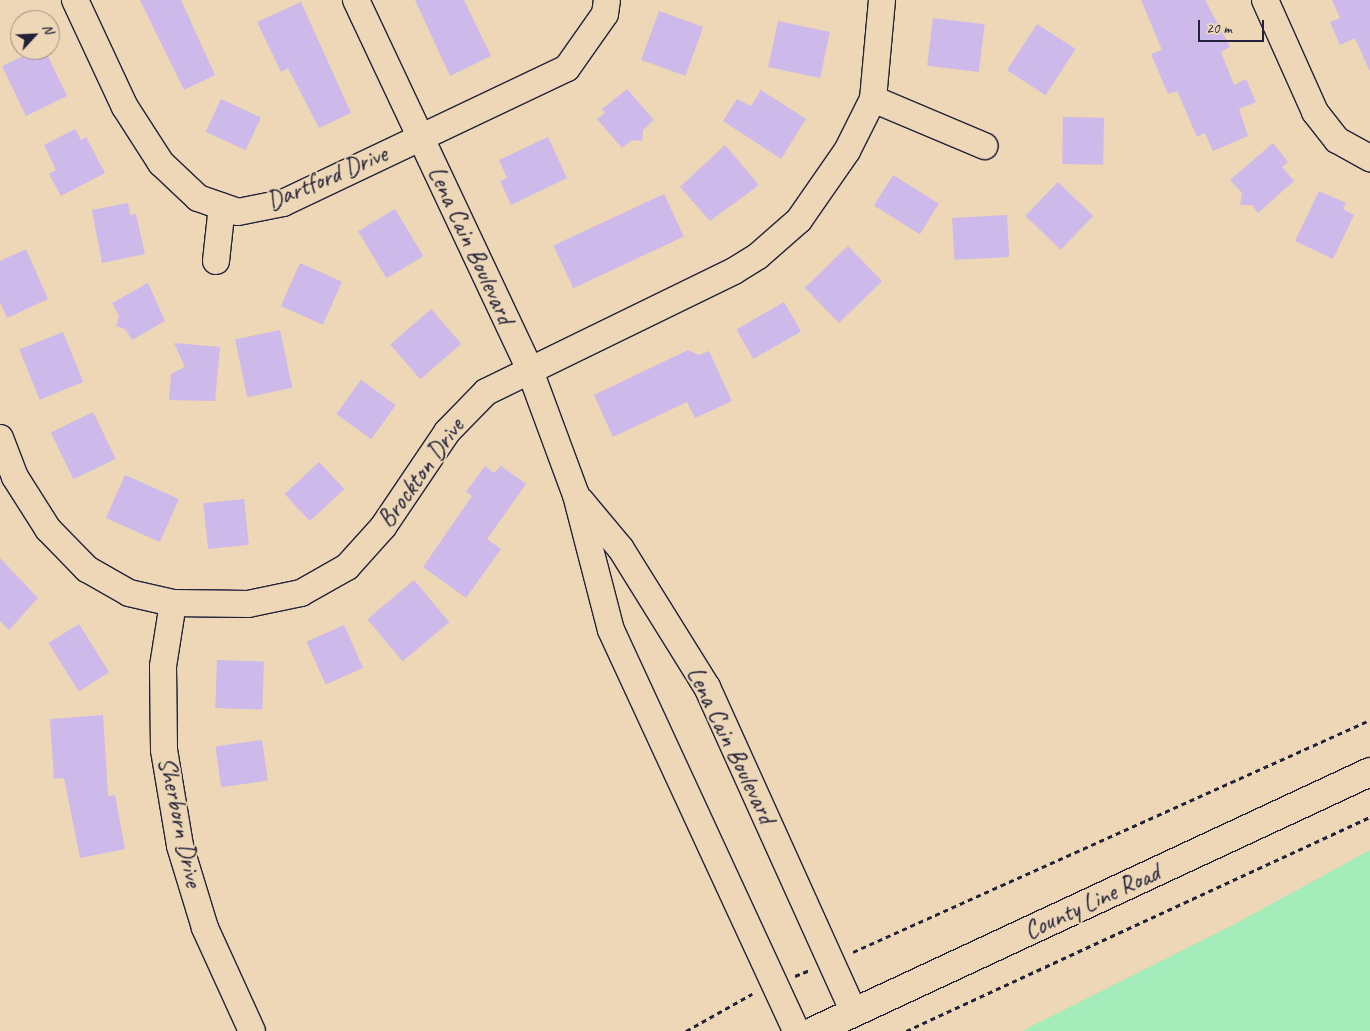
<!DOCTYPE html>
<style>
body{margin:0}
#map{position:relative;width:1370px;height:1031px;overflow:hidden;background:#edd7b6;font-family:Caveat,sans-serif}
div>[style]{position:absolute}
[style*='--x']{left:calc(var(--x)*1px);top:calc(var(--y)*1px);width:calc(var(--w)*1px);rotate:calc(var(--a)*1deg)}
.green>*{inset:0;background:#a4ecb9}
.building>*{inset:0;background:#cdb9ea;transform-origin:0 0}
.path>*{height:3px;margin-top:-1.5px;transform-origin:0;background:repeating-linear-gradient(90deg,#22223b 0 5px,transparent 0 9px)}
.roads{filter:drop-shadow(1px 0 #22223b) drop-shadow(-1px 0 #22223b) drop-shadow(0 1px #22223b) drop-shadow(0 -1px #22223b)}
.minor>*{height:26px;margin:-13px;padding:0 13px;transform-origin:13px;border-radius:13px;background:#edd7b6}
.secondary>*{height:28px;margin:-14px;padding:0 14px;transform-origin:14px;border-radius:14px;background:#edd7b6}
span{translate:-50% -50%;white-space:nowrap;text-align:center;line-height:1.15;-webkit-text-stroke:4px #edd7b6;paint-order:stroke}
.street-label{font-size:25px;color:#22223b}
.north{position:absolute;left:10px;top:10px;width:50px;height:50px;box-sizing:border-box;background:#edd7b6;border:1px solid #9c8f85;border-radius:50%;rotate:65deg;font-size:14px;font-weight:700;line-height:20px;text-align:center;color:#22223b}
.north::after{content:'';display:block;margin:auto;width:18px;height:22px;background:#22223b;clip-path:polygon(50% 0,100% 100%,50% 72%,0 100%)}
.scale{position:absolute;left:1198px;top:20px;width:66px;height:22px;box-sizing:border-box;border:2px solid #22223b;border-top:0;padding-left:6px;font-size:15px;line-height:18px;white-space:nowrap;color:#22223b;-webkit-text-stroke:4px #edd7b6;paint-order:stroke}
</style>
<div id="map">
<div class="green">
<div style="clip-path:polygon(1370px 850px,1370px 1031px,1022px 1031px,1233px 925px)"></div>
</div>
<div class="building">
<div style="clip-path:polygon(140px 0,181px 0,215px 75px,184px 90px)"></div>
<div style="clip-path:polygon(415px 0,464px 0,491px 56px,450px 76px)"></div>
<div style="clip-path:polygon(1141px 0,1205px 0,1230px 47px,1221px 52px,1234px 85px,1246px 79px,1256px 102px,1239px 109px,1248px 136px,1213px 151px,1205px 133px,1197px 137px,1177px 91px,1168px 94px,1151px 54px,1162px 50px)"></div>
<div style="clip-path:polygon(1332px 0,1370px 0,1370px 72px,1355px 38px,1340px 45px,1330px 22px,1340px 18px)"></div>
<div style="clip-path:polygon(301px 2px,351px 113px,319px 128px,288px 68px,281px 72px,257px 22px)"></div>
<div style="left:659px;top:11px;width:47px;height:52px;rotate:20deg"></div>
<div style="left:933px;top:18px;width:52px;height:48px;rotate:7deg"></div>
<div style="left:778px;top:21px;width:53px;height:47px;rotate:12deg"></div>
<div style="left:1037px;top:24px;width:46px;height:55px;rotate:33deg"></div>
<div style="clip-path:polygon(36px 50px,45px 50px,67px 96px,26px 116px,2px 66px)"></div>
<div style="clip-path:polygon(627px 89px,654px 120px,643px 130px,642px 141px,632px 140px,622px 148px,597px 119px,605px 113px,602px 109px)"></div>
<div style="clip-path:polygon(761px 90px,806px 119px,781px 159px,723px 121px,737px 99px,751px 106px)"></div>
<div style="left:221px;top:99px;width:44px;height:36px;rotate:25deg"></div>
<div style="left:1063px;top:117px;width:41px;height:47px;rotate:1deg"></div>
<div style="clip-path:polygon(75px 129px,81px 140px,86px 137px,105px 173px,61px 196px,49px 174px,56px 170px,44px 145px)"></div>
<div style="clip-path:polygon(548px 137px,567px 178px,511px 205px,500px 181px,507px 178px,499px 160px)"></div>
<div style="clip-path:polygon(1273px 143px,1288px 162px,1282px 167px,1294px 181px,1258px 213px,1252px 205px,1240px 205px,1242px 193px,1230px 180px)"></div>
<div style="clip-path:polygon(725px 145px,759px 185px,710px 221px,680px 187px)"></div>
<div style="left:893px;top:175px;width:54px;height:36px;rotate:32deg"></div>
<div style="left:1058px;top:182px;width:49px;height:47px;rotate:44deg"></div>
<div style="clip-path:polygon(1319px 191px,1346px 203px,1343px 209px,1354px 215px,1333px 259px,1295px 241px)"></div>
<div style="left:664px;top:194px;width:47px;height:122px;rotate:65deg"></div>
<div style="clip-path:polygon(128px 203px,130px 215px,136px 214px,145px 254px,102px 263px,92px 210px)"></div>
<div style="left:395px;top:209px;width:55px;height:43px;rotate:59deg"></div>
<div style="left:1007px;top:215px;width:42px;height:55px;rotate:87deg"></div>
<div style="left:848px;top:246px;width:49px;height:60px;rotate:46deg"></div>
<div style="clip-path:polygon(26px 249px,48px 299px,7px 318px,0 302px,0 261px)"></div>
<div style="left:300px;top:263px;width:46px;height:47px;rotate:24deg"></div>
<div style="clip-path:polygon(148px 283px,165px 321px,132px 340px,125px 329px,116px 326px,119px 316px,112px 303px)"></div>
<div style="left:784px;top:302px;width:34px;height:55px;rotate:60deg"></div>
<div style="left:431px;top:309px;width:46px;height:54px;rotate:49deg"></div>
<div style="left:280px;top:330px;width:59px;height:46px;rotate:78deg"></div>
<div style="left:63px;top:332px;width:54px;height:47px;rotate:68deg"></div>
<div style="clip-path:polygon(174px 343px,220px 347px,215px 401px,169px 400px,171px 374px,185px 367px)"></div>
<div style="clip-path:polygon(688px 350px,699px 355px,709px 351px,732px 401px,695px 418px,687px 402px,613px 437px,594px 395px)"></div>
<div style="left:361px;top:380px;width:43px;height:42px;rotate:36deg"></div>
<div style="left:93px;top:412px;width:52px;height:47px;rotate:64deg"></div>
<div style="left:319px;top:462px;width:37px;height:47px;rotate:47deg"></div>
<div style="clip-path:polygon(485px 466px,494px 473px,501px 466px,526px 484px,487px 539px,501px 549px,466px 598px,423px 567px,472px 496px,466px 492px)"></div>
<div style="left:125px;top:475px;width:59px;height:47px;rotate:24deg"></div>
<div style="left:244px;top:499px;width:46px;height:41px;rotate:84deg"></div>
<div style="clip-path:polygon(0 558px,38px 598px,9px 630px,0 621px)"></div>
<div style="left:414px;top:580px;width:55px;height:61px;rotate:50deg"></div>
<div style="left:79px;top:624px;width:57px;height:36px;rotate:58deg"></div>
<div style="left:344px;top:625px;width:47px;height:41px;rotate:66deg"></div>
<div style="left:217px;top:660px;width:47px;height:48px;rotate:2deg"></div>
<div style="clip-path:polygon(103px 715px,108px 796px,115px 795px,125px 849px,80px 858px,64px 778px,54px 779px,50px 719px)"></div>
<div style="left:262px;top:740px;width:41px;height:47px;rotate:82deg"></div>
</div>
<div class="path">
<div style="--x:853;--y:952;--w:567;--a:-24.17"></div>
<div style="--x:795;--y:976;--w:16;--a:-22"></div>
<div style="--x:686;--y:1031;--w:76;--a:-29.3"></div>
<div style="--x:906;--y:1031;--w:511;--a:-24.76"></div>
</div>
<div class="roads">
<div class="minor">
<div style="--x:75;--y:0;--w:118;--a:65"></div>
<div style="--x:125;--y:107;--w:67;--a:57.3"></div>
<div style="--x:161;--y:163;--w:51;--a:43.4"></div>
<div style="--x:198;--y:198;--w:42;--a:19.3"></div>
<div style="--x:238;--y:212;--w:46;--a:-11.3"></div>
<div style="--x:283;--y:203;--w:314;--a:-25.4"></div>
<div style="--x:567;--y:68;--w:66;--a:-54.9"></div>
<div style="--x:605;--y:14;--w:14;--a:-82"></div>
<div style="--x:356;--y:0;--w:407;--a:64.8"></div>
<div style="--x:529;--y:368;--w:135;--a:69.7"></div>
<div style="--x:576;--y:495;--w:139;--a:75.5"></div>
<div style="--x:611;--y:630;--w:442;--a:65.2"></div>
<div style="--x:1265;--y:0;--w:123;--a:65.9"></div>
<div style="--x:1315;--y:112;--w:36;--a:52"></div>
<div style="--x:1337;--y:140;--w:38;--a:29"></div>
<div style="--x:873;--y:99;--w:121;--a:22.9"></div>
<div style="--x:216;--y:261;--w:55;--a:-83.8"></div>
<div style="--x:0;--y:438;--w:42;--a:69"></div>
<div style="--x:15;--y:477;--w:62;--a:57.6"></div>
<div style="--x:48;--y:529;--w:56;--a:45.7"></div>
<div style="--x:87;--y:569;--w:48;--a:29.7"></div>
<div style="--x:129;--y:593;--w:45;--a:12.8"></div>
<div style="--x:173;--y:603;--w:75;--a:0.8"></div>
<div style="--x:248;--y:604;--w:54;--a:-11.7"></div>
<div style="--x:301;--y:593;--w:53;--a:-29.5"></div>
<div style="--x:347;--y:567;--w:54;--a:-48"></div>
<div style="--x:383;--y:527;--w:115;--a:-56"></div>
<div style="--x:447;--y:432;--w:56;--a:-45.7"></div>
<div style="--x:486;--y:392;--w:276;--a:-26"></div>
<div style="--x:734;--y:271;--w:28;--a:-32"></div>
<div style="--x:758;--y:256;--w:55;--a:-41.3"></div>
<div style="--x:799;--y:220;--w:84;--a:-55.2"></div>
<div style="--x:847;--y:151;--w:58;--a:-63.4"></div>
<div style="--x:873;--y:99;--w:99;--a:-84.8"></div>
<div style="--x:581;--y:501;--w:62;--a:50.2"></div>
<div style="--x:621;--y:549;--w:163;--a:58.1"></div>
<div style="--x:707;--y:687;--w:357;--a:65.7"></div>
<div style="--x:173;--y:603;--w:64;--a:99"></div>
<div style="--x:163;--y:666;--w:84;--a:89.3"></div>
<div style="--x:164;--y:750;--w:97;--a:80.5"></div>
<div style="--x:180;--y:846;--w:86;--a:73"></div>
<div style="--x:205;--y:928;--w:113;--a:65.5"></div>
</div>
<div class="secondary">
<div style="--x:814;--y:1031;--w:613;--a:-24.98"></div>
</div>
</div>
<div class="street-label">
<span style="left:327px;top:178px;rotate:-23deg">Dartford Drive</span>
<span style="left:471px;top:245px;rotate:65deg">Lena Cain Boulevard</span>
<span style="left:421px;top:473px;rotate:-54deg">Brockton Drive</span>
<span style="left:731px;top:745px;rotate:64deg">Lena Cain Boulevard</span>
<span style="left:180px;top:822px;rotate:78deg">Sherborn Drive</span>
<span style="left:1092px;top:902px;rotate:-25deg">County Line Road</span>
</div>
<div class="north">N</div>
<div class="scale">20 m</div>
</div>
